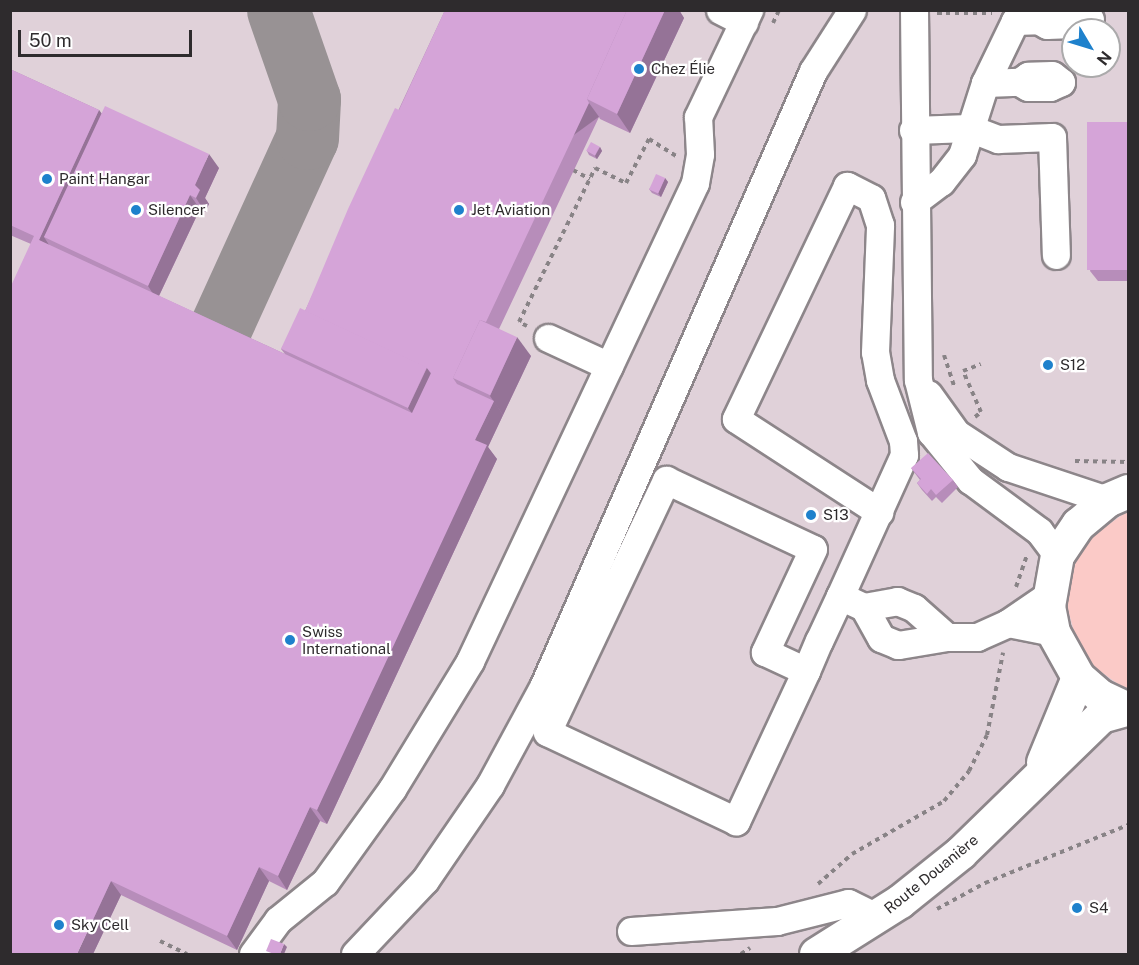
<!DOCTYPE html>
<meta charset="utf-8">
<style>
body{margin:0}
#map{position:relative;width:1139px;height:965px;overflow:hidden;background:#eae2e6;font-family:"Public Sans",sans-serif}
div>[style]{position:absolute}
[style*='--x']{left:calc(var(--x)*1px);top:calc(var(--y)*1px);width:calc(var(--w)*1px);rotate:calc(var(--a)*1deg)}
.built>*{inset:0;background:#e0d1d9}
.green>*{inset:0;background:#fbcac7}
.taxiway>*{height:63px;margin:-31.5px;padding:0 31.5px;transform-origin:31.5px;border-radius:31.5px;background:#989294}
.path>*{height:4px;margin-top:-2px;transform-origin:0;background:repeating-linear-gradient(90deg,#888386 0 4.5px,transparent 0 9px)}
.roads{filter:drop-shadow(2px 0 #8d868a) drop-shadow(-2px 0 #8d868a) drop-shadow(0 2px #8d868a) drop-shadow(0 -2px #8d868a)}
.minor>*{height:27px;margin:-13.5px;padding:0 13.5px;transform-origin:13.5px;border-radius:13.5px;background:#fff}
.major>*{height:33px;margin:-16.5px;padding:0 16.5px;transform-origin:16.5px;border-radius:16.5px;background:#fff}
.wall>*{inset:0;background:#b78dba}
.shaded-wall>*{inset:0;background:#957397;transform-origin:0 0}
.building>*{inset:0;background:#d5a4d8;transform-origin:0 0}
.dots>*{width:16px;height:16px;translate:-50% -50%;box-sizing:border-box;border:3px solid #fff;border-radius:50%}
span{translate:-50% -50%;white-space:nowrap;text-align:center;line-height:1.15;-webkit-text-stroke:4.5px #fff;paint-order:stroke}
.poi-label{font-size:15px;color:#2e2b2d}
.left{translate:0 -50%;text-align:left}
.street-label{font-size:15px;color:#2e2b2d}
.frame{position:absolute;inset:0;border:12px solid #2e2b2d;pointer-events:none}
.north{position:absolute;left:1061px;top:18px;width:60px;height:60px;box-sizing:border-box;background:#fff;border:2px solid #abaaab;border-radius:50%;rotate:128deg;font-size:16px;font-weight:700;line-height:24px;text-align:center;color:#2e2b2d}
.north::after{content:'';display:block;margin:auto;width:21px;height:27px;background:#1e81cc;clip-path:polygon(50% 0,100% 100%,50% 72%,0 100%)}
.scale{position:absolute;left:18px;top:30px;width:174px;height:27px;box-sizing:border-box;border:3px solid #2e2b2d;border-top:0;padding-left:8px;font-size:18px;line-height:21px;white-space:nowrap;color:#2e2b2d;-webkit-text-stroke:4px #fff;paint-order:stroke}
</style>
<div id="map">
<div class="built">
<div style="clip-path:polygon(evenodd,10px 11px,1128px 11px,1128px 954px,11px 954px,10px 11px,1073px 30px,1109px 30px,1109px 66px,1073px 66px,1073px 30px)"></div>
</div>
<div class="green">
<div style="clip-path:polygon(1128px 511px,1128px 691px,1093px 666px,1079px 649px,1067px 606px,1075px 563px,1092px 536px)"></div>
</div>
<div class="taxiway">
<div style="--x:186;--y:403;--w:291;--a:-65.5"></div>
<div style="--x:307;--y:138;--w:39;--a:-87"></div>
<div style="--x:309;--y:99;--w:94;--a:-109.2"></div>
</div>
<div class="path">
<div style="--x:937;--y:13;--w:55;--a:0"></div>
<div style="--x:773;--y:23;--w:14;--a:-65"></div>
<div style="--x:573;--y:170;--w:19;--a:28"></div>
<div style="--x:527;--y:326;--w:9;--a:-153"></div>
<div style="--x:519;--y:322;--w:172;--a:-63.7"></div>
<div style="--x:595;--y:168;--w:34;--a:26"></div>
<div style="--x:626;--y:183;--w:50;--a:-62.4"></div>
<div style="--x:649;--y:139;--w:32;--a:32"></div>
<div style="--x:944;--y:355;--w:32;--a:72"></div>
<div style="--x:975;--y:417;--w:8;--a:-40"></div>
<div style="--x:981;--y:412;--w:45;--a:-113.7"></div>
<div style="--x:963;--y:371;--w:19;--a:-21"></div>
<div style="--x:1075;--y:461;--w:53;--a:1.1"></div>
<div style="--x:1016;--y:587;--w:34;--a:-71"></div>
<div style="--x:818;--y:884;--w:45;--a:-41.4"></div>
<div style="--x:852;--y:854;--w:106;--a:-29.9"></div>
<div style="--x:944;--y:801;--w:39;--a:-50"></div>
<div style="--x:969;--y:771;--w:40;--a:-63.4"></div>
<div style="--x:987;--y:735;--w:84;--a:-79"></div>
<div style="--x:937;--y:909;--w:55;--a:-28.4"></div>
<div style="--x:985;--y:883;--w:154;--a:-22.1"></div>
<div style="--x:160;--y:941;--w:30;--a:26"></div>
<div style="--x:741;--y:954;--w:11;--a:-34"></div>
</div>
<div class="roads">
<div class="minor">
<div style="--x:720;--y:10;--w:27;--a:27"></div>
<div style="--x:914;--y:10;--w:370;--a:89.4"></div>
<div style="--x:918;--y:380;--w:54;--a:76"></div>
<div style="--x:931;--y:432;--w:62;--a:50.9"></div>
<div style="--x:970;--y:480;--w:86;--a:36.5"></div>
<div style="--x:1039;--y:531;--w:30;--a:53"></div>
<div style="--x:1015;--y:21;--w:23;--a:-2"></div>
<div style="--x:1038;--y:20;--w:10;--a:29"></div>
<div style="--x:1047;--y:25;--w:32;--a:-2"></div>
<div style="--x:1079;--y:24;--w:12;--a:-24"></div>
<div style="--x:985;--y:83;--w:34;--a:-2"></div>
<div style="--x:1019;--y:82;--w:10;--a:29"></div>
<div style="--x:1028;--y:87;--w:22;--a:0"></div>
<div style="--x:1050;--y:87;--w:12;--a:-24"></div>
<div style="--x:1061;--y:82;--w:11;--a:-142"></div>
<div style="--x:1052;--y:75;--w:24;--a:178"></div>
<div style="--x:1028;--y:76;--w:11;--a:146"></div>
<div style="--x:913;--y:130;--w:56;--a:-2"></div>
<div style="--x:969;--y:128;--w:31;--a:21"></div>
<div style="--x:998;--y:139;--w:54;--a:-2.1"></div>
<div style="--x:1052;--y:137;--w:118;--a:88.1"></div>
<div style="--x:914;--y:202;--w:34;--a:-37"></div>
<div style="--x:941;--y:182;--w:34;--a:-52"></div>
<div style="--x:962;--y:155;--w:76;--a:-72.3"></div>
<div style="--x:985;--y:83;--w:69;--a:-64.2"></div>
<div style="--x:1015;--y:21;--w:14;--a:-51"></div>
<div style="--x:548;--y:338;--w:67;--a:24.7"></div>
<div style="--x:928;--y:394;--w:48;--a:54.3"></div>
<div style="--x:956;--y:433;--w:62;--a:33.2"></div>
<div style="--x:1008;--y:467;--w:104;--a:18.4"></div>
<div style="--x:1049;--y:595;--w:50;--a:145.7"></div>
<div style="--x:1008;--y:623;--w:46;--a:11.3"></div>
<div style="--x:840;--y:596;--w:26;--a:25"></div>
<div style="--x:864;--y:607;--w:34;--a:-10"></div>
<div style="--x:897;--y:601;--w:18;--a:22"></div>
<div style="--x:914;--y:608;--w:44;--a:41.3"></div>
<div style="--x:947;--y:637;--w:50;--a:170.7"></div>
<div style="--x:898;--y:645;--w:18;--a:-158"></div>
<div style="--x:881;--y:638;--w:35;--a:-119"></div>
<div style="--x:947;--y:637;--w:30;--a:0"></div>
<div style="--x:977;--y:637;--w:34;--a:-24"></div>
<div style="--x:806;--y:671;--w:166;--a:115"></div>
<div style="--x:736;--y:821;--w:209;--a:-154.8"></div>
<div style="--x:547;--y:732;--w:279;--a:-64.7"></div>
<div style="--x:666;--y:480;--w:162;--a:25.1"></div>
<div style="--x:813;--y:549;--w:114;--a:115"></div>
<div style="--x:765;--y:652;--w:45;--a:24.9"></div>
<div style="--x:806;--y:671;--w:33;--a:-67"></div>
<div style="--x:819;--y:641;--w:50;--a:-65"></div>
<div style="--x:840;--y:596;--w:155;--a:-65.6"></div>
<div style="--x:904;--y:455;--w:14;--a:-94"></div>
<div style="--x:903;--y:441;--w:65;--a:-110.7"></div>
<div style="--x:880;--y:380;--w:28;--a:-100"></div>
<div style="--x:875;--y:352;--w:127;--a:-87.7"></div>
<div style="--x:880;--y:225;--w:28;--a:-108"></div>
<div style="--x:871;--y:198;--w:27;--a:-153"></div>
<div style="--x:847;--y:186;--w:258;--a:115.5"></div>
<div style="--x:736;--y:419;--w:171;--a:33"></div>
<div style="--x:631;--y:931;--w:146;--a:-3.9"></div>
<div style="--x:777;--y:921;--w:73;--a:-14.2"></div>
<div style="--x:848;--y:903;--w:32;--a:26"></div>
<div style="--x:253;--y:954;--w:42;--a:-53.7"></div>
<div style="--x:278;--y:920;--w:60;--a:-39"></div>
<div style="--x:325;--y:882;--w:115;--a:-54.2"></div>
<div style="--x:392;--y:789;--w:150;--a:-58.6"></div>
<div style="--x:470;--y:661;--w:528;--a:-64.79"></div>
<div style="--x:695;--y:183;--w:29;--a:-80"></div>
<div style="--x:700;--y:154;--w:37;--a:-93"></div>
<div style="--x:698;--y:117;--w:119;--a:-64.5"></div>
<div style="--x:355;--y:954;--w:102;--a:-46.6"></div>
<div style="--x:425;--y:880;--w:115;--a:-55.6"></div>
<div style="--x:490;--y:785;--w:114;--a:-61.6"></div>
<div style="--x:544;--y:685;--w:670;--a:-66.34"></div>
<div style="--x:813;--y:71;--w:72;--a:-57.4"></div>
</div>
<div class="major">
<div style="--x:1128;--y:491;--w:23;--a:157"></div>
<div style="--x:1107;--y:500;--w:38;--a:140"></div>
<div style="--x:1078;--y:524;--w:37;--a:124"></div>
<div style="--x:1057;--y:555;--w:52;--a:100"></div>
<div style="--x:1048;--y:606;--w:26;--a:79"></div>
<div style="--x:1053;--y:632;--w:51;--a:60.9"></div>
<div style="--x:1078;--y:677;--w:29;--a:41"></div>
<div style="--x:1100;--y:696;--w:31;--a:25"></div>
<div style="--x:1043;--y:762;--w:92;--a:-67.6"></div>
<div style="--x:816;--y:954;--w:99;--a:-32.2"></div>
<div style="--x:900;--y:901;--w:77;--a:-38.7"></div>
<div style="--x:960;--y:853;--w:197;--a:-44.2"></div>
<div style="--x:1101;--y:716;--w:26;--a:-16"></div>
</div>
</div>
<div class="wall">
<div style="clip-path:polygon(445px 10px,679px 10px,684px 18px,630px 133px,600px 119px,599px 117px,499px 329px,531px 356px,488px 447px,497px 459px,327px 824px,320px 821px,287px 890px,269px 881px,237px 950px,121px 895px,93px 954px,31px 244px,10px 235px,10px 69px,99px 110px,102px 114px,219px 168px,205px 198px,209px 204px,205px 212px,200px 209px,159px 296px,285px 354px,281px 349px,305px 311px)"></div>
<div style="clip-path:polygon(1128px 122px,1128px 281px,1098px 281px,1090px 271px)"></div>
<div style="clip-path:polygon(600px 147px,602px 151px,597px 159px,589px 155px,587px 151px)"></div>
<div style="clip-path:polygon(665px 178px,668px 182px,661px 197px,652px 193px,649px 189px)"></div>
<div style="clip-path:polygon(911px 468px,953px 480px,958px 487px,942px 503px,936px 497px,932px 501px,922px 490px,917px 483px,920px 480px)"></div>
</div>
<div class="shaded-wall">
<div style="clip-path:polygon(665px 10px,679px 10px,684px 18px,630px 133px,617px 114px)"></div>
<div style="left:589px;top:103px;width:17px;height:307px;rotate:54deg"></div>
<div style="clip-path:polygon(99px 110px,109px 124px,44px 237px,51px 248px,39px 240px)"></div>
<div style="clip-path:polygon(600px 147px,602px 151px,597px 159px,595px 156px)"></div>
<div style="clip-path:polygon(209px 154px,219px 168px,205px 198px,209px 204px,205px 212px,196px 198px,195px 185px)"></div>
<div style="clip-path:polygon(665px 178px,668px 182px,661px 197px,658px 193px)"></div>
<div style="clip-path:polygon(190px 195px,200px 209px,157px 300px,148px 286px)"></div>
<div style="clip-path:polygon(517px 337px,531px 356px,503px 415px,490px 396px)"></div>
<div style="clip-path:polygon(427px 368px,440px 387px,422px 427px,408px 408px)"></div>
<div style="clip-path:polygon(494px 401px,503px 415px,488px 447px,497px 459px,327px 824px,317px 810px,475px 440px)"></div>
<div style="clip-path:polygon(310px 807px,320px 821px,287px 890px,278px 876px)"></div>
<div style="clip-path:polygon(259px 867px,269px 881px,237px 950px,227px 936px)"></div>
<div style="clip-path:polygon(111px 881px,121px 895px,93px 954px,77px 954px)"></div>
<div style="clip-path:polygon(284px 944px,287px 947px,284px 954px,280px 954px)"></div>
</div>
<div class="building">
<div style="clip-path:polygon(445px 10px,627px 10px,587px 99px,589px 103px,486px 322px,480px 320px,453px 378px,457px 384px,494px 401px,475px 440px,487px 445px,317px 810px,310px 807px,278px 876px,259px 867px,227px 936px,111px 881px,77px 954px,10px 954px,10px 288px,34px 236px,10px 225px,10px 69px,99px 110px,39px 240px,412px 413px,431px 373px,427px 368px,305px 311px,348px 209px,395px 108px,399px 110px)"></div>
<div style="clip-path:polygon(627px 10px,665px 10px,617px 114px,587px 99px)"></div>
<div style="clip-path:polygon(105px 106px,209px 154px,195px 185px,200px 190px,196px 198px,190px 195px,148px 286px,44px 237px)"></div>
<div style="left:1128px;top:122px;width:148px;height:41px;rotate:90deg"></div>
<div style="left:591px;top:142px;width:10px;height:10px;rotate:29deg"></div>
<div style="left:656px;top:174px;width:10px;height:17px;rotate:24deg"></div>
<div style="left:300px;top:308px;width:140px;height:45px;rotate:25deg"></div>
<div style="left:480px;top:320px;width:41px;height:64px;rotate:25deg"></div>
<div style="clip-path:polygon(928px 453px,953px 480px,936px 495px,931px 489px,927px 494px,917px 483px,921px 479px,911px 468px)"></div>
<div style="clip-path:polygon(271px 939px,284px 944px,280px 954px,274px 954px,266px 951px)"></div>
</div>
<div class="dots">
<div style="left:639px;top:69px;background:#1e81cc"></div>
<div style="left:47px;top:179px;background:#1e81cc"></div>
<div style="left:136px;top:210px;background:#1e81cc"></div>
<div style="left:459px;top:210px;background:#1e81cc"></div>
<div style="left:1048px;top:365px;background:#1e81cc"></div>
<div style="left:811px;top:515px;background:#1e81cc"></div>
<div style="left:290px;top:640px;background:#1e81cc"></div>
<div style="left:1077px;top:908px;background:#1e81cc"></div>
<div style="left:59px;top:925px;background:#1e81cc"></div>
</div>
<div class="poi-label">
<span class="left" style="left:651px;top:69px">Chez Élie</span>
<span class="left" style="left:59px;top:179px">Paint Hangar</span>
<span class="left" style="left:148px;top:210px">Silencer</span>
<span class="left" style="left:471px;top:210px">Jet Aviation</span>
<span class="left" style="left:1060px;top:365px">S12</span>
<span class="left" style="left:823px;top:515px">S13</span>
<span class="left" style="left:302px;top:640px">Swiss<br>International</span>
<span class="left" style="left:1089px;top:908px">S4</span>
<span class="left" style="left:71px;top:925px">Sky Cell</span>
</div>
<div class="street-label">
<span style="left:931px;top:874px;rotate:-39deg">Route Douanière</span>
</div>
<div class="frame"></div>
<div class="north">N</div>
<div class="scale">50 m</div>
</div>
